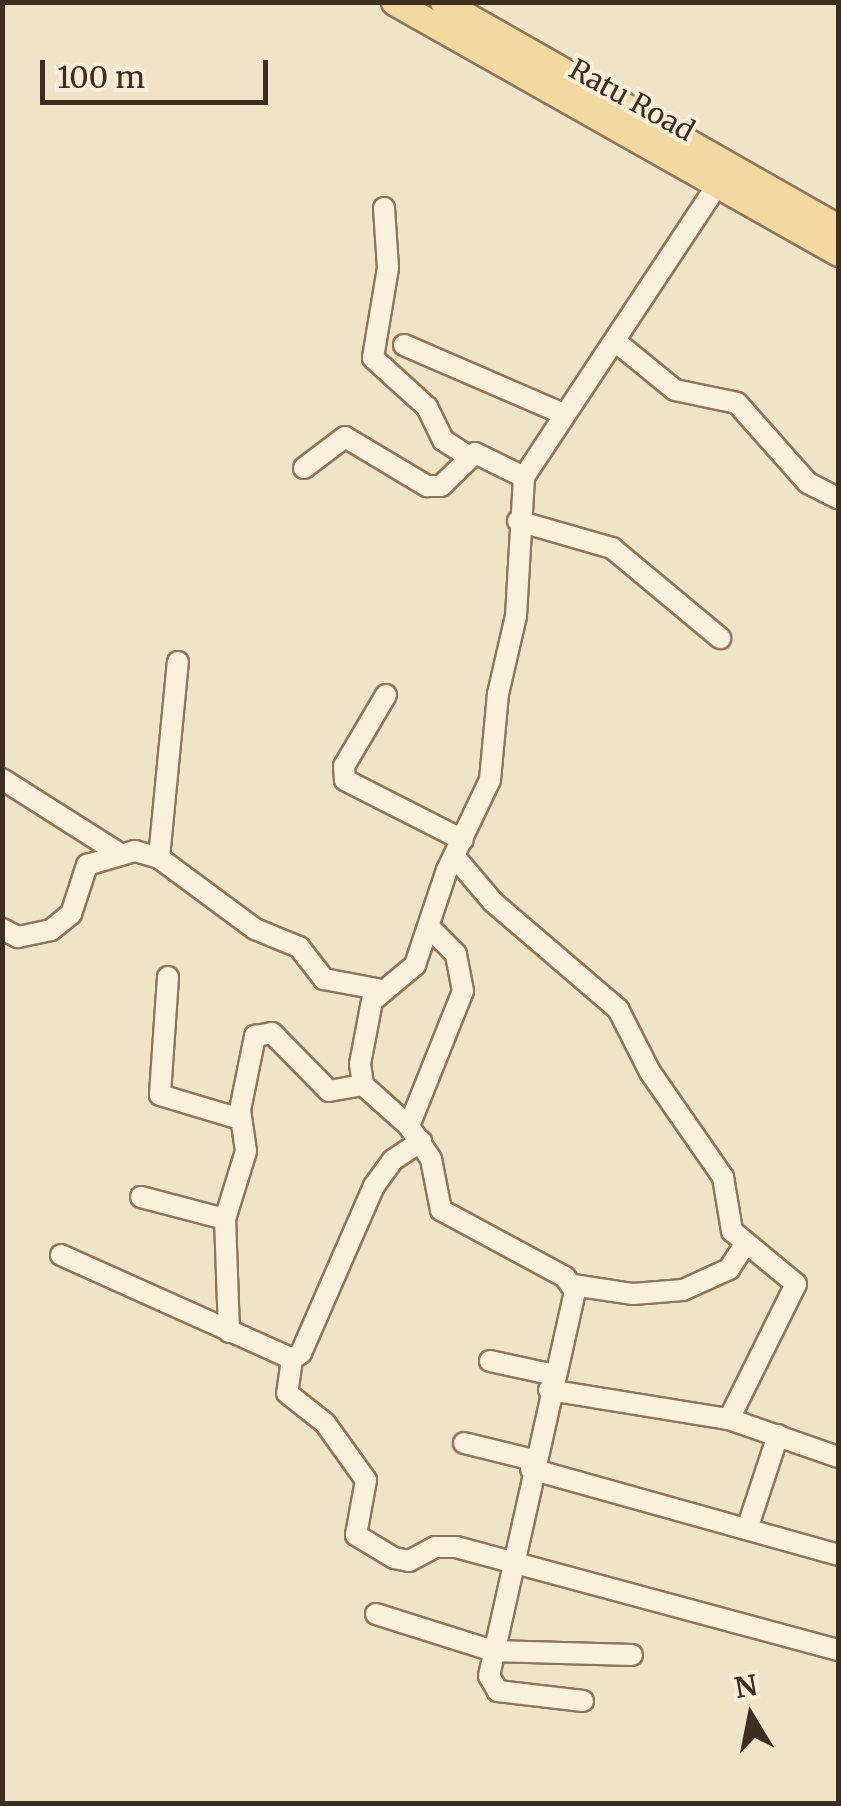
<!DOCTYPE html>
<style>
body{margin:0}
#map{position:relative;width:841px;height:1806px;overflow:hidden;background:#f0e4c8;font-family:Merriweather,serif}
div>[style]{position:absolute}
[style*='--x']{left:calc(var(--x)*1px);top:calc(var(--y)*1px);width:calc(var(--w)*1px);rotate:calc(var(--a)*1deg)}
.roads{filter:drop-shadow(2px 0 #8d765c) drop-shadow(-2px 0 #8d765c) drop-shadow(0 2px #8d765c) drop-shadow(0 -2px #8d765c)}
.minor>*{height:20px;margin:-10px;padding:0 10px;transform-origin:10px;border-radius:10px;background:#faf1dc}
.major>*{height:25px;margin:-12.5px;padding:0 12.5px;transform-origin:12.5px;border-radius:12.5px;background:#f3d9a0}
span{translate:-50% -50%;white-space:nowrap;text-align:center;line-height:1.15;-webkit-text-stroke:8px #f7eed8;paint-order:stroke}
.street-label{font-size:28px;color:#3d2e20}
.frame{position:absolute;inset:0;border:5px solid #3d2e20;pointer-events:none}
.north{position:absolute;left:701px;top:1666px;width:100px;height:100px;-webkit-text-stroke:8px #f7eed8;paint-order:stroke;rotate:350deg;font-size:28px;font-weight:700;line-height:40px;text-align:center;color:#3d2e20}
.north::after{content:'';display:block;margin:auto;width:35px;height:45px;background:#3d2e20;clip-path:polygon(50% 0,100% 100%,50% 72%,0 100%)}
.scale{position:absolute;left:40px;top:60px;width:228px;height:45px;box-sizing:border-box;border:5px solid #3d2e20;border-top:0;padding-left:12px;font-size:30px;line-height:35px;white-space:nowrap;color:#3d2e20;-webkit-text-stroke:8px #f7eed8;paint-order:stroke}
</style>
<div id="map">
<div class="roads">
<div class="minor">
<div style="--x:384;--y:208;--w:60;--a:86.2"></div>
<div style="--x:388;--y:268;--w:91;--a:99.5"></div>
<div style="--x:373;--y:358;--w:73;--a:42.2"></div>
<div style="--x:427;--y:407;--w:37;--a:64"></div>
<div style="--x:443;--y:440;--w:27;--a:33"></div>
<div style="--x:615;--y:341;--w:77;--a:39.2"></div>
<div style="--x:675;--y:390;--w:63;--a:11.8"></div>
<div style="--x:737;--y:403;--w:107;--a:48.4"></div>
<div style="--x:808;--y:483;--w:34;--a:27"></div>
<div style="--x:404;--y:345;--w:171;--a:23.4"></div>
<div style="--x:304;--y:468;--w:51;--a:-37.1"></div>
<div style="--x:345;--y:437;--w:96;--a:30.9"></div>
<div style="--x:427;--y:486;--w:14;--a:0"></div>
<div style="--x:441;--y:486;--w:47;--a:-44.1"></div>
<div style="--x:475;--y:453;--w:55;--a:26.1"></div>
<div style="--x:518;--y:521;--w:98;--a:16"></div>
<div style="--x:612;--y:548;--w:141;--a:39.8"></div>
<div style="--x:386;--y:695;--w:82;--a:120.6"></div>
<div style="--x:344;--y:766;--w:14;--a:86"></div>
<div style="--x:345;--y:780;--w:132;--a:27"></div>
<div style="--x:2;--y:779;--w:136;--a:32.4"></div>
<div style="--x:454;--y:856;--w:60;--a:49.7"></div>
<div style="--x:493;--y:902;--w:165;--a:40.6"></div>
<div style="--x:618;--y:1009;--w:71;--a:63.1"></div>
<div style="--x:650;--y:1072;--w:128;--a:55.2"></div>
<div style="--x:723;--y:1177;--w:55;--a:80.5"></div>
<div style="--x:732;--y:1231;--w:83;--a:39.6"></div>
<div style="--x:796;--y:1284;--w:151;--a:116.4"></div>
<div style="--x:159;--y:858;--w:197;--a:-84.5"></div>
<div style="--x:2;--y:929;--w:18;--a:27"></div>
<div style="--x:18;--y:937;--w:34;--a:-12"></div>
<div style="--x:51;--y:930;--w:26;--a:-39"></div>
<div style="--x:71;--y:914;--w:52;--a:-71.9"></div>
<div style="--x:87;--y:865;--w:50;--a:-16.3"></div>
<div style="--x:135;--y:851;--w:25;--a:16"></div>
<div style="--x:159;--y:858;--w:119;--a:36.5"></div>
<div style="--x:255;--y:929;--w:48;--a:22.2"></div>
<div style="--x:299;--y:947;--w:41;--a:52"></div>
<div style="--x:324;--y:979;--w:59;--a:10.7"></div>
<div style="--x:168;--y:977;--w:118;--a:93.9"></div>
<div style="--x:160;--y:1095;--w:84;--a:16.7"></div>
<div style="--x:409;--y:1126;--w:145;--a:-68.2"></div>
<div style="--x:463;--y:991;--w:38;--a:-101"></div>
<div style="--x:456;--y:954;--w:37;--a:-135"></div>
<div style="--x:141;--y:1197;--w:87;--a:14.7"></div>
<div style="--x:61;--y:1255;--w:253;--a:24.2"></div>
<div style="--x:292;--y:1359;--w:11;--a:-34"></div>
<div style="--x:301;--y:1353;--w:182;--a:-66.4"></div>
<div style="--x:374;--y:1186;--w:32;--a:-54"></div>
<div style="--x:393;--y:1160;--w:34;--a:-34"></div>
<div style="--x:573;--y:1285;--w:61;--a:8.5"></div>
<div style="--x:633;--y:1294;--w:50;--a:-4.6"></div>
<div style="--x:683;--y:1290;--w:51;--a:-24.5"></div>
<div style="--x:729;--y:1269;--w:31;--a:-57"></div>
<div style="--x:229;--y:1332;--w:113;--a:-92"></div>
<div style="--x:225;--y:1219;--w:71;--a:-72.8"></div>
<div style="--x:246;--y:1151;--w:41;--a:-98.3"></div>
<div style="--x:240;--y:1110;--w:76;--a:-78.5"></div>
<div style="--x:255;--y:1036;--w:17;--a:-10"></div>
<div style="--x:272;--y:1033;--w:81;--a:45.5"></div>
<div style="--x:329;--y:1091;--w:35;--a:-10"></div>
<div style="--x:292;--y:1359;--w:34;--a:98"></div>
<div style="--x:287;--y:1393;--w:48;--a:38.3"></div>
<div style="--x:325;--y:1423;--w:70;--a:54.3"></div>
<div style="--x:366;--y:1480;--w:56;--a:100.3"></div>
<div style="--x:356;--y:1535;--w:44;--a:31.2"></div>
<div style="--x:394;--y:1558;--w:15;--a:11"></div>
<div style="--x:409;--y:1561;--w:30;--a:-28"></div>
<div style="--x:435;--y:1547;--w:21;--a:0"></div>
<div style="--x:456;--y:1547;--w:396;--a:15.1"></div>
<div style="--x:490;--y:1361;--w:66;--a:12.3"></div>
<div style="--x:549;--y:1390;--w:182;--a:9.2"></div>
<div style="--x:729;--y:1419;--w:115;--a:19.2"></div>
<div style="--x:464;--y:1443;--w:71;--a:13.8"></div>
<div style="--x:531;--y:1469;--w:319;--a:15.6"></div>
<div style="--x:747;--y:1529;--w:99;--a:-71.7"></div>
<div style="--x:376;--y:1614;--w:123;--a:17.5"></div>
<div style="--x:493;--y:1651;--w:139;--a:1.6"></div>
<div style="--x:583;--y:1701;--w:86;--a:-173.3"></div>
<div style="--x:498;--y:1691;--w:17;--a:-121"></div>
<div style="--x:489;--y:1676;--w:394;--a:-77.4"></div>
<div style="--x:575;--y:1291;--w:17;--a:-126"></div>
<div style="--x:565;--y:1277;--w:141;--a:-151.6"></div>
<div style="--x:441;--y:1210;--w:52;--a:-101.1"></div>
<div style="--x:431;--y:1159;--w:40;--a:-124"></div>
<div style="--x:409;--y:1126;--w:62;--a:-138.3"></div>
<div style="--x:363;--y:1085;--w:21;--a:-98"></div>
<div style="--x:360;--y:1064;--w:64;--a:-79.2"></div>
<div style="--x:372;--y:1001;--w:56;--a:-39.9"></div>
<div style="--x:415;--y:965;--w:100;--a:-71.4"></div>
<div style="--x:447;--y:870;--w:100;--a:-64.5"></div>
<div style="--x:490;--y:780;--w:86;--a:-84.7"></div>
<div style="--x:498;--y:694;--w:80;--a:-77"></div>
<div style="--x:516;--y:616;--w:139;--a:-86.7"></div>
<div style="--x:524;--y:477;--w:364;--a:-56.5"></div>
</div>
<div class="major">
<div style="--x:394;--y:2;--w:510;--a:29.48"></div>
<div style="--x:443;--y:2;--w:455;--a:29.7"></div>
</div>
</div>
<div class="street-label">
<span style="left:632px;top:100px;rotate:29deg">Ratu Road</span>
</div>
<div class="frame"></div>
<div class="north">N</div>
<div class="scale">100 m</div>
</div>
